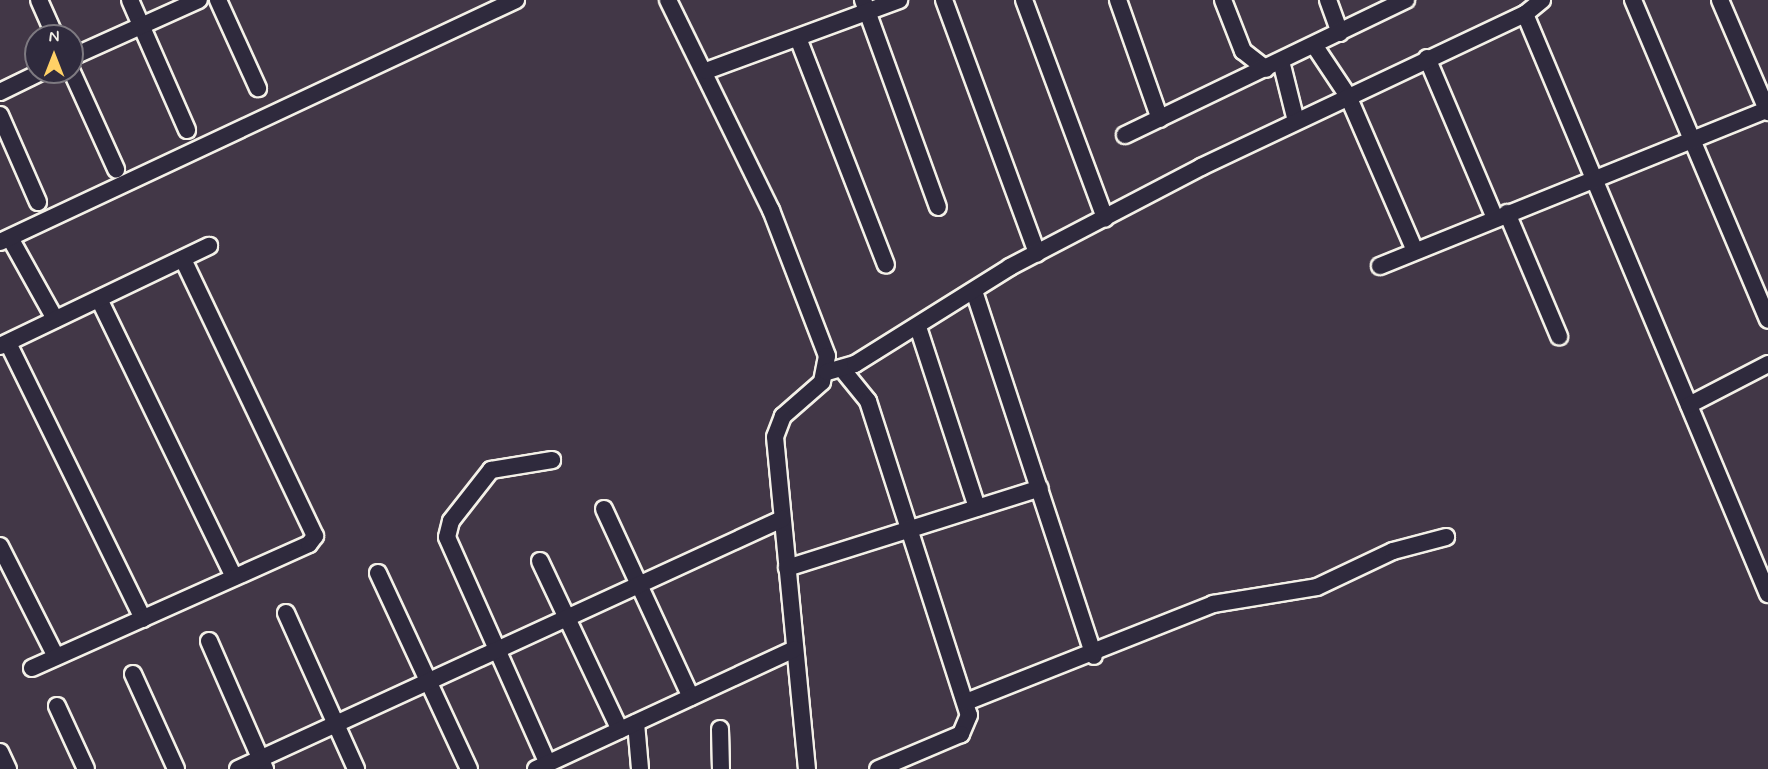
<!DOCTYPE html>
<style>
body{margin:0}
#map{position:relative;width:1768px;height:769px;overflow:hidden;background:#423747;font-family:Mynerve,sans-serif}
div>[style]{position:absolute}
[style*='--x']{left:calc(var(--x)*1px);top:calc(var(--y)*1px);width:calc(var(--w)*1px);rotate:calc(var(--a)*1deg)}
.roads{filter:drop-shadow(2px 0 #f4f1e8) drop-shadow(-2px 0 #f4f1e8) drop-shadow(0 2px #f4f1e8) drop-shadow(0 -2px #f4f1e8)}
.street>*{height:16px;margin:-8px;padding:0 8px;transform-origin:8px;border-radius:8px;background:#2f2a3d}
span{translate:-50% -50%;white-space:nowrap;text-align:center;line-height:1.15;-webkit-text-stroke:4.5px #2f2a3d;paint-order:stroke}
.north{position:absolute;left:24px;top:24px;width:60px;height:60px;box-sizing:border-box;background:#2f2a3d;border:2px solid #7e7a81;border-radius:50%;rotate:0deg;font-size:16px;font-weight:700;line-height:24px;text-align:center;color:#f4f1e8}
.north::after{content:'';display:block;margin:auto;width:21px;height:27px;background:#ffd166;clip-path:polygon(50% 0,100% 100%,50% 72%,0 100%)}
</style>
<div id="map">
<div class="roads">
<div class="street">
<div style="--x:39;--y:0;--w:39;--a:66"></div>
<div style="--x:130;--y:0;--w:142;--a:66.3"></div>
<div style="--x:218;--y:0;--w:97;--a:65.6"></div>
<div style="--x:668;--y:0;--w:234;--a:63.9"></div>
<div style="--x:771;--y:210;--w:156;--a:69"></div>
<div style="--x:827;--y:356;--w:26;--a:101"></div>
<div style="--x:822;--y:382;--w:52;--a:138.9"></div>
<div style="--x:783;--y:416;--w:22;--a:111"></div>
<div style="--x:775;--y:437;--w:334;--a:84.5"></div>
<div style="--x:863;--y:0;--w:220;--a:70.1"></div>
<div style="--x:944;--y:0;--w:270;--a:69.8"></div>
<div style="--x:1024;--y:0;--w:233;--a:69.6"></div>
<div style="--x:1118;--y:0;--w:126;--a:70.6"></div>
<div style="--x:1223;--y:0;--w:55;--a:68.6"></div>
<div style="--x:1243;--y:51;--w:29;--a:38"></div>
<div style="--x:1328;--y:0;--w:35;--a:70"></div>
<div style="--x:1633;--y:0;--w:347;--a:67.1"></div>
<div style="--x:1720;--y:0;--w:122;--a:66.8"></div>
<div style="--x:1525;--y:14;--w:629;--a:67.27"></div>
<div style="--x:798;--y:38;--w:243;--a:68.8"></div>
<div style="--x:1314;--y:45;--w:61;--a:56.3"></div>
<div style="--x:1348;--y:96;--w:169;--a:66.6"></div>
<div style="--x:72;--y:57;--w:139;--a:-24.2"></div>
<div style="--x:1427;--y:58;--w:174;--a:67"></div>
<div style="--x:1281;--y:61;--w:62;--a:76"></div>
<div style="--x:706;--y:71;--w:206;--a:-20.2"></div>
<div style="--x:72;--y:72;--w:107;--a:65.6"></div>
<div style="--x:0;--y:92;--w:46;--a:-26"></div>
<div style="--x:0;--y:115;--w:95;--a:66.4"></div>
<div style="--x:1125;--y:135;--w:312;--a:-25.7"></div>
<div style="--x:1507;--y:213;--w:134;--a:67.1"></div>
<div style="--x:10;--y:238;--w:93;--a:60.9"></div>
<div style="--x:0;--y:242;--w:570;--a:-25.13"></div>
<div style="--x:1380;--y:266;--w:419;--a:-22"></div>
<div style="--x:974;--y:291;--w:384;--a:71.8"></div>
<div style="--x:99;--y:299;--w:309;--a:64.1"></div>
<div style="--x:918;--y:327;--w:190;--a:71.9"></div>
<div style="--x:8;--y:343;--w:307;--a:63.9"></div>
<div style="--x:0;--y:346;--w:232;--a:-25.6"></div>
<div style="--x:842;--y:369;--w:41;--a:50.9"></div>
<div style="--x:868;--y:401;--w:330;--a:72.2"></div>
<div style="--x:969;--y:715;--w:21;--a:113"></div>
<div style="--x:961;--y:734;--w:90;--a:157.1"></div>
<div style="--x:827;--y:372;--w:29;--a:-16"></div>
<div style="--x:855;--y:364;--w:183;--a:-32"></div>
<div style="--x:1010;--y:267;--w:216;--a:-27.6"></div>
<div style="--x:1201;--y:167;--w:358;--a:-25.3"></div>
<div style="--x:1525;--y:14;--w:22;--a:-39"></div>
<div style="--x:1689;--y:405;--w:89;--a:-27.4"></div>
<div style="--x:604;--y:509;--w:207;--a:65.2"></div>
<div style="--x:0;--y:546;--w:124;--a:63.2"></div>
<div style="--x:540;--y:561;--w:187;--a:64.7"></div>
<div style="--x:787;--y:568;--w:265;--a:-17.5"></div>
<div style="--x:378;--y:573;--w:216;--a:65.1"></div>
<div style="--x:286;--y:613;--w:171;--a:65.8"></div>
<div style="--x:209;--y:641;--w:140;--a:66.4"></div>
<div style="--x:32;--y:668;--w:303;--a:-24.1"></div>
<div style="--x:309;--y:544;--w:10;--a:-53"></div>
<div style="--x:315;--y:536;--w:307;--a:-115.5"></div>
<div style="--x:133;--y:674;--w:104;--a:65.6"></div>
<div style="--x:966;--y:702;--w:266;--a:-21.6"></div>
<div style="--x:1213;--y:604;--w:105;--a:-9.3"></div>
<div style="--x:1317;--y:587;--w:84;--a:-25.3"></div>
<div style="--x:1393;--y:551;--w:55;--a:-14.8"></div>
<div style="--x:57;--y:706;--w:69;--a:65.3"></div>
<div style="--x:636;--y:723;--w:46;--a:85"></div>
<div style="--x:720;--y:729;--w:40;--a:88.6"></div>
<div style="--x:0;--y:752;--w:19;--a:65"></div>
<div style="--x:548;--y:764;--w:248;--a:-114"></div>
<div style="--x:447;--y:537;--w:16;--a:-76"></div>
<div style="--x:451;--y:521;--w:65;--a:-51.9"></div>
<div style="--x:491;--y:470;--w:62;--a:-9.3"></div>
<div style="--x:238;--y:769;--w:599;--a:-24.68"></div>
<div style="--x:536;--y:769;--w:285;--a:-24.9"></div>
</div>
</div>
<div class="north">N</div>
</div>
